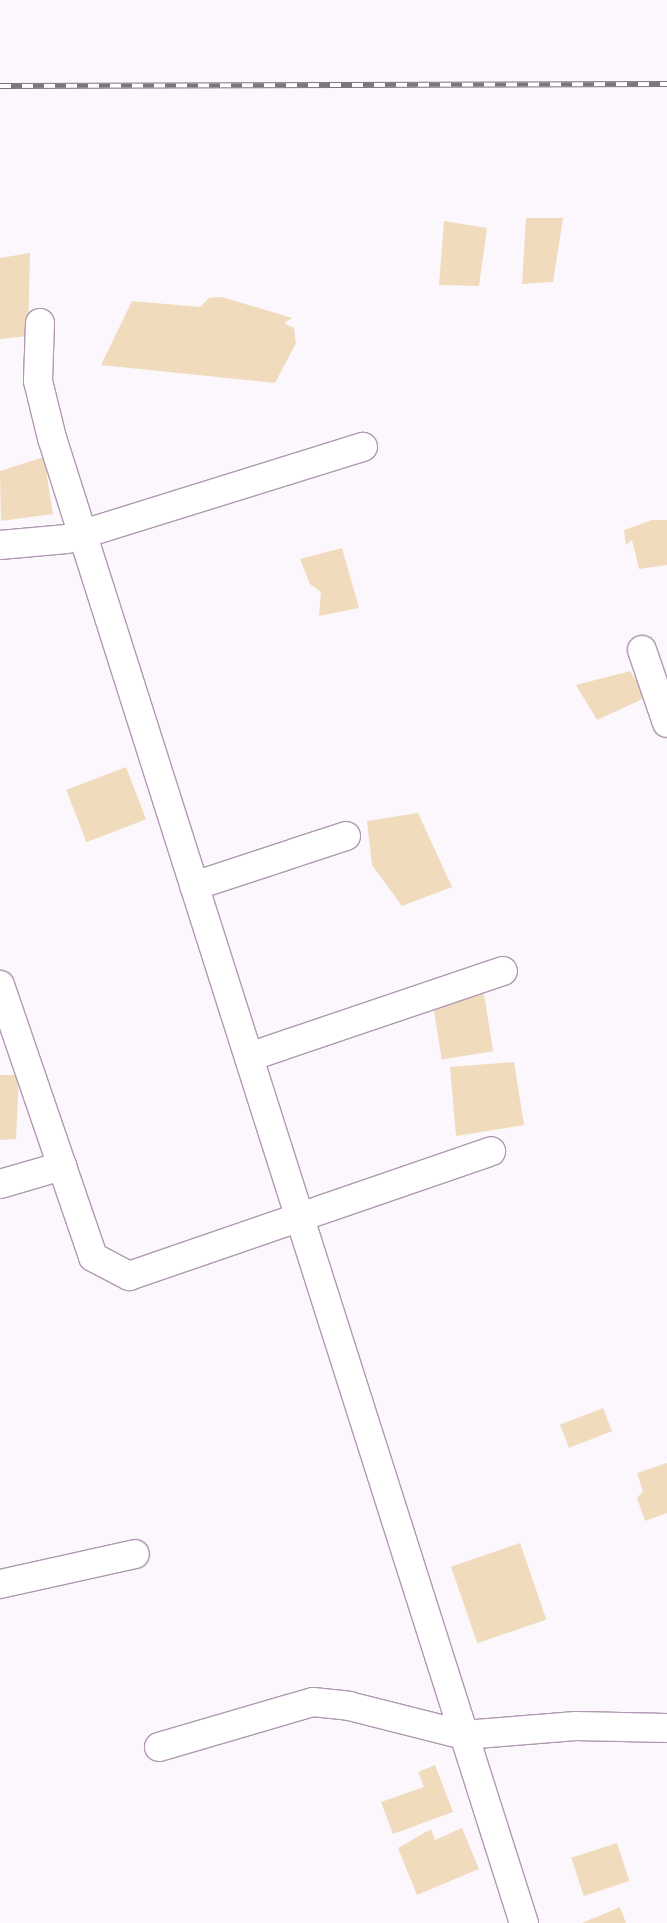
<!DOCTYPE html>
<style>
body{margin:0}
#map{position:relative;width:667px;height:1923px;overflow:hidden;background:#fcf7fd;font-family:"Nunito Sans",sans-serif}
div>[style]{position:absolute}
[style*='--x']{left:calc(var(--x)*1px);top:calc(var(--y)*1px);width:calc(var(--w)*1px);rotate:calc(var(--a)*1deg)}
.building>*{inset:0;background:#f0dbbd;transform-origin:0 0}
.roads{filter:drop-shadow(1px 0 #b098b2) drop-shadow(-1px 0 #b098b2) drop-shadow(0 1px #b098b2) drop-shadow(0 -1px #b098b2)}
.street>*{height:28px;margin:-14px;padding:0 14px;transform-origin:14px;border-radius:14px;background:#fff}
.rail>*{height:5.5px;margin-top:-2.75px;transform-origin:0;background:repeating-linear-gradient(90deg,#fff 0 11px,#7c757d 0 22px);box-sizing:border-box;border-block:1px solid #7c757d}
span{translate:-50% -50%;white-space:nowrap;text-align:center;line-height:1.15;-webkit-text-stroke:4.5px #fff;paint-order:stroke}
</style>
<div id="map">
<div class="building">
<div style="clip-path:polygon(526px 218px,563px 218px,553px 282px,522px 284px)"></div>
<div style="clip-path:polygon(444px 221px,487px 228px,479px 286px,439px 285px)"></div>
<div style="clip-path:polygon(30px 253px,28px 336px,0 339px,0 258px)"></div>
<div style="clip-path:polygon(222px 297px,292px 318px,284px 323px,294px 328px,296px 343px,275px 383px,101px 365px,132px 301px,200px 307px,209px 298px)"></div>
<div style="clip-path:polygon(44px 457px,53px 514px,1px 521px,0 471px)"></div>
<div style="clip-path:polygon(652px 520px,667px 520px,667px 565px,639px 569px,632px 540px,626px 545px,624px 530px)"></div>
<div style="clip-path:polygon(342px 548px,359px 608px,319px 616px,321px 592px,310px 584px,300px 559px)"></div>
<div style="clip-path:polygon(630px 671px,647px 697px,597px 720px,576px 685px)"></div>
<div style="left:126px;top:767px;width:56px;height:64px;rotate:69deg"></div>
<div style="clip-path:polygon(418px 813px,452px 887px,402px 906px,372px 865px,367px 821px)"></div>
<div style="left:484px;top:994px;width:58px;height:52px;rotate:81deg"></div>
<div style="clip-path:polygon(514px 1062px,524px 1125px,456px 1136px,450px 1067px)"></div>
<div style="clip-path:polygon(0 1075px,19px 1075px,16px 1139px,0 1140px)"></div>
<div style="left:603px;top:1408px;width:25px;height:46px;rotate:69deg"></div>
<div style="clip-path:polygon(667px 1463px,667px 1513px,645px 1521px,637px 1498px,643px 1491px,637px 1473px)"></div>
<div style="left:520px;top:1543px;width:81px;height:73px;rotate:71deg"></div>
<div style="clip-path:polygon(435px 1765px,453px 1812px,393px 1834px,381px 1802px,424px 1787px,418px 1772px)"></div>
<div style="clip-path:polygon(462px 1828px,479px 1869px,417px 1895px,398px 1848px,431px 1829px,435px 1840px)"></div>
<div style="left:617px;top:1843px;width:40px;height:48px;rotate:72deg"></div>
<div style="clip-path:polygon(620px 1907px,626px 1923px,582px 1923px)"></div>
</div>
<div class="roads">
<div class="street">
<div style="--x:40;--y:323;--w:58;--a:92"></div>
<div style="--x:38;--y:381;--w:59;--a:76.2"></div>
<div style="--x:52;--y:438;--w:1558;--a:72.37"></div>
<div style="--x:0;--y:545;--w:67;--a:-5.1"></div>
<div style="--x:67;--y:539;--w:310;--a:-17.3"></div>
<div style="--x:642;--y:650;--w:77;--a:71.1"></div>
<div style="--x:194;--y:886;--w:160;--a:-18.2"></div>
<div style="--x:0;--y:985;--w:287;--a:71.1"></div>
<div style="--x:93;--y:1257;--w:41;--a:27.8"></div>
<div style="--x:129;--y:1276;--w:383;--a:-19"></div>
<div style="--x:249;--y:1057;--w:268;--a:-18.7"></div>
<div style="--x:0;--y:1184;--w:65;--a:-16.2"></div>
<div style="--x:0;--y:1584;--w:138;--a:-12.5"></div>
<div style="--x:159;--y:1747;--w:160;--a:-16.3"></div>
<div style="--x:313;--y:1702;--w:36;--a:6"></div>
<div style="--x:349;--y:1706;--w:119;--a:14.2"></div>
<div style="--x:464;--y:1735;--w:112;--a:-4.6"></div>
<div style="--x:576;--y:1726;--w:91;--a:1.3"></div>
</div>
</div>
<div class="rail">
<div style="--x:0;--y:86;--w:667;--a:-0.17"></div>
</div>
</div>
